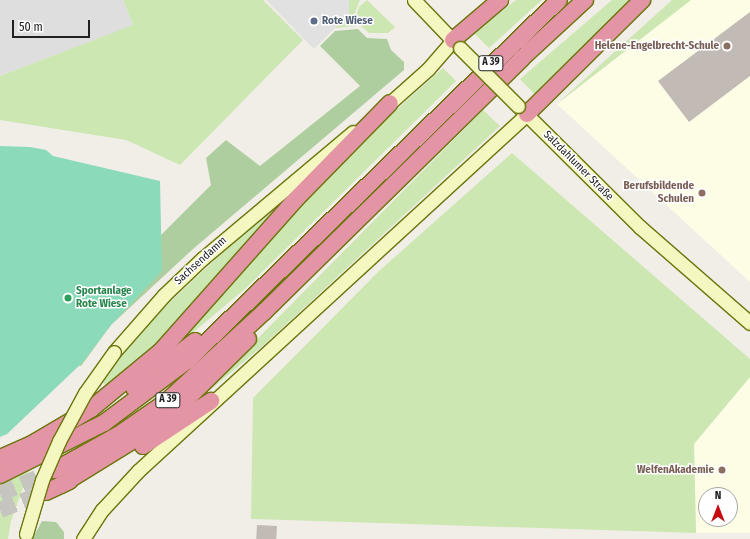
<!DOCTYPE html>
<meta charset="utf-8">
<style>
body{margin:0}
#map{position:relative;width:750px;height:539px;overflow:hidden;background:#f1eee8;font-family:"Fira Sans Condensed",sans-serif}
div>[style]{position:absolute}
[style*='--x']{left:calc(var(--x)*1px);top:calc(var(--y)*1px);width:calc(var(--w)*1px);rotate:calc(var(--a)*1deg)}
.residential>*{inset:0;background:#dfdede}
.education>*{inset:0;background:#fdfde5}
.grass>*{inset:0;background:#cde7b2}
.forest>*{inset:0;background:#aecea0}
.pitch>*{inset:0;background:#8bdbba}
.parking>*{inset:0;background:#e1e1e1}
.building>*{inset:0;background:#c1bab5;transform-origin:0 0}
.highway-tunnel>*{height:16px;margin-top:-8px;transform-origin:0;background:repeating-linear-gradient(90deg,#c7c5c0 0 16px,transparent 0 24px)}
.roads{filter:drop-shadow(1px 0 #6c750b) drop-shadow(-1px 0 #6c750b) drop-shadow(0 1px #6c750b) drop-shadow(0 -1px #6c750b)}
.secondary>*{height:13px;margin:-6.5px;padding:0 6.5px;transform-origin:6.5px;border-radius:6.5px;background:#f5f7c1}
.highway>*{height:16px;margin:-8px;padding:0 8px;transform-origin:8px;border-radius:8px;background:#e395a5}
.bridges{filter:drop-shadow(1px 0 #6c750b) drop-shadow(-1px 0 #6c750b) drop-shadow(0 1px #6c750b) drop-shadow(0 -1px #6c750b)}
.secondary-bridge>*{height:13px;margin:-6.5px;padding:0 6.5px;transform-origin:6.5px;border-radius:6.5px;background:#f5f7c1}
.dots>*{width:11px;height:11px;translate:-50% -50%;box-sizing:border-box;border:2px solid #fff;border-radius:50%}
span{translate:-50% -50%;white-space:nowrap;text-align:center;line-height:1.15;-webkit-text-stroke:3px #fff;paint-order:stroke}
.shield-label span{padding:1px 3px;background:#fff;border:1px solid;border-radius:3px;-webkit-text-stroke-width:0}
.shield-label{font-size:10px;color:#212121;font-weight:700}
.service-label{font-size:11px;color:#4e5e75;font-weight:700}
.left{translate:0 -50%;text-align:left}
.education-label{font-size:11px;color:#785e54;font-weight:700}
.right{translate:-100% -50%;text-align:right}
.street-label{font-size:11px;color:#212121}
.leisure-label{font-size:11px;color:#27864d;font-weight:700}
.north{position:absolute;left:698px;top:487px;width:40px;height:40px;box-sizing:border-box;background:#fff;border:1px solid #a6a6a6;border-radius:50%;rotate:0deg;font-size:11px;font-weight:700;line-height:16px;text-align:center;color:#212121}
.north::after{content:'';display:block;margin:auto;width:14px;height:18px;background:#c70b10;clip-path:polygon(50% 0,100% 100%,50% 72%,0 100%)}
.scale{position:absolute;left:12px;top:20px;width:78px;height:18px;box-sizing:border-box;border:2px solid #212121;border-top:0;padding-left:5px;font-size:12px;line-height:14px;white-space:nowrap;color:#212121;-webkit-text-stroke:3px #fff;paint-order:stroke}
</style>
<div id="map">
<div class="residential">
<div style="clip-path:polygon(0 0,123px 0,133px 25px,145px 21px,0 76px)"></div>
</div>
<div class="education">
<div style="clip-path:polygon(691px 0,750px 0,750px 282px,557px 104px)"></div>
<div style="clip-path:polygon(evenodd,750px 377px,750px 533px,696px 533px,694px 444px,750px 377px,706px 495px,730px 495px,730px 519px,706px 519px,706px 495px)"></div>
</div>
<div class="grass">
<div style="clip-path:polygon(123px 0,263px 0,303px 40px,180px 165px,126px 140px,0 120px,0 76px,133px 25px)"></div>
<div style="clip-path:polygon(349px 0,360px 0,353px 18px,357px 26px,335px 28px,349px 14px)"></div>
<div style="clip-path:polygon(367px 0,395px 27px,388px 33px,369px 33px,361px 26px,356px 17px,359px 7px)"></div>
<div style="clip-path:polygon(516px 0,542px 0,489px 48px,474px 33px)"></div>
<div style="clip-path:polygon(612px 0,633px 0,536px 96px,520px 79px)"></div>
<div style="clip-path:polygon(672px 0,691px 0,557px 104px)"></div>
<div style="clip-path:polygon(443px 68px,456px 81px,246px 288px,177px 346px,348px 153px)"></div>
<div style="clip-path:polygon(483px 110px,500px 126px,266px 343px,191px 406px)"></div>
<div style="clip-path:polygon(512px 153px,750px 359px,750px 377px,694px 444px,696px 533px,251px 519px,253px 398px,379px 271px)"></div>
<div style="clip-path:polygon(302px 185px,151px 350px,106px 388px,103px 382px,115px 363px,158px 313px,234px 242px)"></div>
<div style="clip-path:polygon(29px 471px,11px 521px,8px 539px,0 539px,0 484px)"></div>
</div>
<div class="forest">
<div style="clip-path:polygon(358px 29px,367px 38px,387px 39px,391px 50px,404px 62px,404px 70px,193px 249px,111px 325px,81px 366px,71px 364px,126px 270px,211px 185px,206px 158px,226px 140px,260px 166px,360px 86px,320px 46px,335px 31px)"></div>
<div style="clip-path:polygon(42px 521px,56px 522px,64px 532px,64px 539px,32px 539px)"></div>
</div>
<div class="pitch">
<div style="clip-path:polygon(0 146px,30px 147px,46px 150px,53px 156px,160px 181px,162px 271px,111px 325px,82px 363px,7px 434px,0 437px)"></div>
</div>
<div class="parking">
<div style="clip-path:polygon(266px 0,349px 0,349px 14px,314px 49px)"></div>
</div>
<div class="building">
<div style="clip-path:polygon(750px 12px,750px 76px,689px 122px,658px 81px)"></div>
<div style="left:257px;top:525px;width:20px;height:14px;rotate:3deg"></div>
</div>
<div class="highway-tunnel">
<div style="--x:0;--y:494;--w:60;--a:-23.6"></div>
<div style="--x:0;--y:510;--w:49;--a:-21.4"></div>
</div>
<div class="roads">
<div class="secondary">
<div style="--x:414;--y:0;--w:65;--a:46.2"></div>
<div style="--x:383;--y:109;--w:60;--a:-41.6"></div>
<div style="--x:428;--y:69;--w:38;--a:-49"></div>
<div style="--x:521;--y:109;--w:168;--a:44.8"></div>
<div style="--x:640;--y:227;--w:146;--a:41.1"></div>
<div style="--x:114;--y:352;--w:76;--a:-48.7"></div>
<div style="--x:164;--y:295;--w:54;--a:-43.5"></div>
<div style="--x:203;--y:258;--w:196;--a:-40"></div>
<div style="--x:83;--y:539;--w:35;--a:-57"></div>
<div style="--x:102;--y:510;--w:53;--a:-47.3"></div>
<div style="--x:138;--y:471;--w:528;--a:-42.54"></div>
</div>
<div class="highway">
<div style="--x:453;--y:40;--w:62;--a:-40.4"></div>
<div style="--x:527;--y:114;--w:162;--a:-44.7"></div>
<div style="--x:134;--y:388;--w:77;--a:-37.6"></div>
<div style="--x:32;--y:444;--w:69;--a:-30.7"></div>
<div style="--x:91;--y:409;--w:91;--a:-39.6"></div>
<div style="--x:161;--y:351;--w:203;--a:-48.4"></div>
<div style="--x:296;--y:199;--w:134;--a:-45.6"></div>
<div style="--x:143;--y:446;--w:82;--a:-33.5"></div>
<div style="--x:0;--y:458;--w:45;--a:-23.7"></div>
<div style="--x:55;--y:470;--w:72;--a:-29.1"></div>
<div style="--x:118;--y:435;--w:58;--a:-34.5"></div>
<div style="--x:166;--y:402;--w:134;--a:-42.6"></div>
<div style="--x:265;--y:311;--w:359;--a:-44.5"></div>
<div style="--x:521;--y:59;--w:87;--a:-42.7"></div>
<div style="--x:0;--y:475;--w:116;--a:-26.6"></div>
<div style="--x:104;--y:423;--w:104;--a:-36.8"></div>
<div style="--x:187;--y:361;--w:518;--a:-44.14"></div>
<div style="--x:61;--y:485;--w:99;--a:-31.8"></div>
<div style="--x:145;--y:433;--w:46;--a:-37.9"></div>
<div style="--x:181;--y:405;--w:94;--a:-44.6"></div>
<div style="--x:46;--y:492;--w:26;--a:-25"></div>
</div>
</div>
<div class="bridges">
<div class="secondary-bridge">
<div style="--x:460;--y:48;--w:82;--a:45"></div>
<div style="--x:26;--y:534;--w:56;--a:-73.5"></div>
<div style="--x:42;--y:480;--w:43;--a:-66.4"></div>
<div style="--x:59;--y:441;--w:55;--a:-61.6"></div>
<div style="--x:85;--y:393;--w:50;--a:-54.7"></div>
</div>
</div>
<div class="dots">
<div style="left:314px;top:21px;background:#5c6f8a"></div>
<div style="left:727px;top:46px;background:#8d6e63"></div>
<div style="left:702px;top:193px;background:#8d6e63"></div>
<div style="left:68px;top:298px;background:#2e9e5b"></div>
<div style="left:722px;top:470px;background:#8d6e63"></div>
</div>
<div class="shield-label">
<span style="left:491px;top:63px">A 39</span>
<span style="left:168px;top:400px">A 39</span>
</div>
<div class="service-label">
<span class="left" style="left:322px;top:21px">Rote Wiese</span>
</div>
<div class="education-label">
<span class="right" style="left:719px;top:46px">Helene-Engelbrecht-Schule</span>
<span class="right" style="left:694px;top:193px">Berufsbildende<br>Schulen</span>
<span class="right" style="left:714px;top:470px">WelfenAkademie</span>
</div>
<div class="street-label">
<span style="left:578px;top:166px;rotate:45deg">Salzdahlumer Straße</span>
<span style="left:201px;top:261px;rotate:-42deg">Sachsendamm</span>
</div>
<div class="leisure-label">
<span class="left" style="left:76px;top:298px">Sportanlage<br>Rote Wiese</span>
</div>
<div class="north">N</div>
<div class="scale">50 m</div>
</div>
